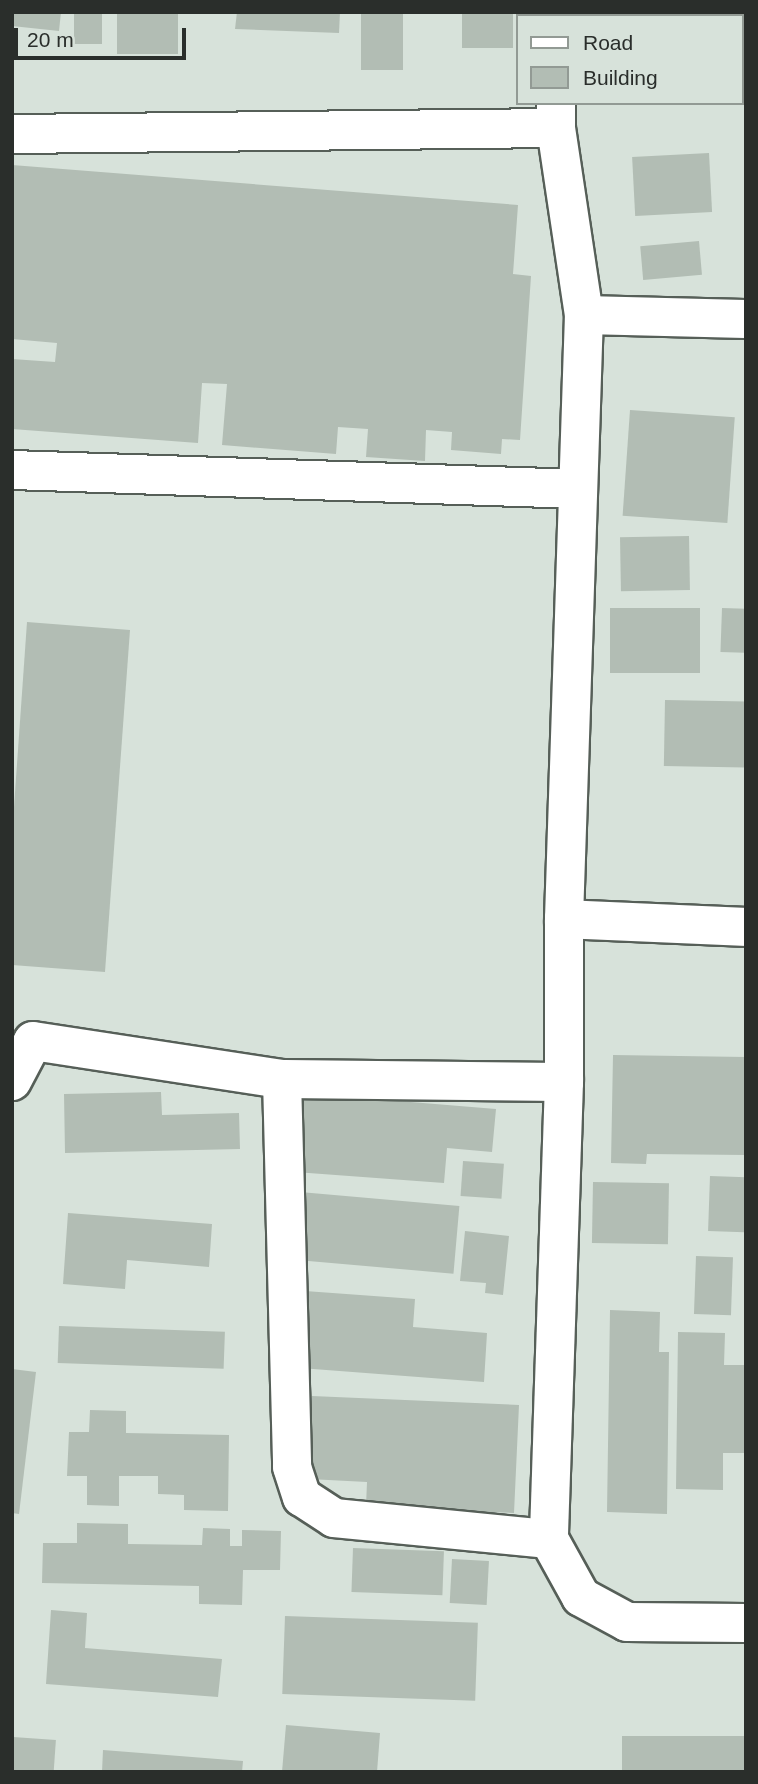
<!DOCTYPE html>
<style>
body{margin:0}
#map{position:relative;width:758px;height:1784px;overflow:hidden;background:#d7e2da;font-family:Helvetica,sans-serif}
div>[style]{position:absolute}
[style*='--x']{left:calc(var(--x)*1px);top:calc(var(--y)*1px);width:calc(var(--w)*1px);rotate:calc(var(--a)*1deg)}
.building>*{inset:0;background:#b2bdb4;transform-origin:0 0}
.roads{filter:drop-shadow(2px 0 #565f58) drop-shadow(-2px 0 #565f58) drop-shadow(0 2px #565f58) drop-shadow(0 -2px #565f58)}
.minor>*{height:38px;margin:-19px;padding:0 19px;transform-origin:19px;border-radius:19px;background:#fff}
span{translate:-50% -50%;white-space:nowrap;text-align:center;line-height:1.15;-webkit-text-stroke:6px #d7e2da;paint-order:stroke}
.frame{position:absolute;inset:0;border:14px solid #2a2e2b;pointer-events:none}
.legend{position:absolute;left:516px;top:14px;width:228px;height:91px;box-sizing:border-box;background:#d7e2da;border:2px solid #929a94;margin:0;padding:9px 12px;list-style:none;font-size:21px;color:#2a2e2b}
.legend li{display:flex;align-items:center;gap:14px;height:35px}
.legend b{width:35px;border:2px solid #929a94}
.scale{position:absolute;left:14px;top:28px;width:172px;height:32px;box-sizing:border-box;border:4px solid #2a2e2b;border-top:0;padding-left:9px;font-size:21px;line-height:24px;white-space:nowrap;color:#2a2e2b;-webkit-text-stroke:5px #d7e2da;paint-order:stroke}
</style>
<div id="map">
<div class="building">
<div style="clip-path:polygon(12px 12px,61px 12px,59px 31px,12px 26px)"></div>
<div style="left:74px;top:12px;width:28px;height:32px"></div>
<div style="left:117px;top:12px;width:61px;height:42px"></div>
<div style="clip-path:polygon(237px 12px,340px 12px,339px 33px,235px 29px)"></div>
<div style="left:361px;top:12px;width:42px;height:58px"></div>
<div style="left:462px;top:12px;width:51px;height:36px"></div>
<div style="left:649px;top:12px;width:81px;height:4px"></div>
<div style="left:709px;top:153px;width:59px;height:77px;rotate:87deg"></div>
<div style="clip-path:polygon(12px 165px,518px 205px,513px 274px,531px 276px,520px 440px,502px 439px,501px 454px,451px 450px,452px 432px,426px 430px,425px 461px,366px 457px,368px 429px,338px 427px,336px 454px,222px 445px,227px 384px,202px 383px,198px 443px,12px 429px,12px 359px,55px 362px,57px 343px,12px 339px)"></div>
<div style="left:699px;top:241px;width:34px;height:59px;rotate:85deg"></div>
<div style="left:630px;top:410px;width:105px;height:106px;rotate:4deg"></div>
<div style="left:689px;top:536px;width:54px;height:69px;rotate:89deg"></div>
<div style="left:700px;top:608px;width:65px;height:90px;rotate:90deg"></div>
<div style="left:722px;top:608px;width:24px;height:44px;rotate:2deg"></div>
<div style="clip-path:polygon(27px 622px,130px 630px,105px 972px,12px 965px,12px 835px)"></div>
<div style="left:665px;top:700px;width:81px;height:66px;rotate:1deg"></div>
<div style="clip-path:polygon(613px 1055px,746px 1057px,746px 1155px,647px 1154px,646px 1164px,611px 1163px)"></div>
<div style="clip-path:polygon(161px 1092px,162px 1115px,239px 1113px,240px 1149px,65px 1153px,64px 1094px)"></div>
<div style="clip-path:polygon(301px 1093px,496px 1109px,492px 1152px,447px 1148px,444px 1183px,295px 1172px)"></div>
<div style="left:463px;top:1161px;width:41px;height:35px;rotate:4deg"></div>
<div style="left:710px;top:1176px;width:36px;height:55px;rotate:2deg"></div>
<div style="left:593px;top:1182px;width:76px;height:61px;rotate:1deg"></div>
<div style="left:300px;top:1192px;width:160px;height:68px;rotate:5deg"></div>
<div style="clip-path:polygon(68px 1213px,212px 1224px,209px 1267px,127px 1260px,125px 1289px,63px 1284px)"></div>
<div style="clip-path:polygon(465px 1231px,509px 1236px,503px 1295px,485px 1293px,486px 1283px,460px 1281px)"></div>
<div style="left:696px;top:1256px;width:37px;height:58px;rotate:2deg"></div>
<div style="clip-path:polygon(305px 1291px,415px 1299px,413px 1327px,487px 1333px,484px 1382px,300px 1368px)"></div>
<div style="clip-path:polygon(610px 1310px,660px 1312px,659px 1352px,669px 1352px,667px 1514px,607px 1512px)"></div>
<div style="left:59px;top:1326px;width:166px;height:37px;rotate:2deg"></div>
<div style="clip-path:polygon(678px 1332px,725px 1333px,724px 1365px,746px 1365px,746px 1453px,723px 1453px,723px 1490px,676px 1489px)"></div>
<div style="clip-path:polygon(12px 1369px,36px 1372px,19px 1514px,12px 1513px)"></div>
<div style="clip-path:polygon(312px 1396px,519px 1405px,514px 1513px,491px 1512px,491px 1525px,366px 1506px,367px 1482px,309px 1479px)"></div>
<div style="clip-path:polygon(90px 1410px,126px 1411px,126px 1433px,229px 1435px,228px 1511px,184px 1510px,184px 1495px,158px 1494px,158px 1476px,119px 1476px,119px 1506px,87px 1505px,87px 1476px,67px 1476px,69px 1432px,89px 1432px)"></div>
<div style="clip-path:polygon(77px 1523px,128px 1524px,128px 1544px,202px 1545px,203px 1528px,230px 1529px,230px 1546px,242px 1546px,242px 1530px,281px 1531px,280px 1570px,243px 1570px,242px 1605px,199px 1604px,199px 1586px,42px 1583px,43px 1543px,77px 1543px)"></div>
<div style="left:353px;top:1548px;width:91px;height:44px;rotate:2deg"></div>
<div style="left:452px;top:1559px;width:37px;height:44px;rotate:3deg"></div>
<div style="clip-path:polygon(51px 1610px,87px 1613px,85px 1648px,222px 1659px,218px 1697px,46px 1684px)"></div>
<div style="left:285px;top:1616px;width:193px;height:78px;rotate:2deg"></div>
<div style="clip-path:polygon(286px 1725px,380px 1733px,377px 1772px,282px 1772px)"></div>
<div style="left:746px;top:1736px;width:36px;height:124px;rotate:90deg"></div>
<div style="left:13px;top:1737px;width:43px;height:35px;rotate:4deg"></div>
<div style="clip-path:polygon(103px 1750px,243px 1761px,242px 1772px,102px 1772px)"></div>
</div>
<div class="roads">
<div class="minor">
<div style="--x:555;--y:12;--w:4;--a:90"></div>
<div style="--x:556;--y:103;--w:25;--a:90"></div>
<div style="--x:556;--y:128;--w:189;--a:81.5"></div>
<div style="--x:584;--y:315;--w:604;--a:91.9"></div>
<div style="--x:564;--y:919;--w:163;--a:90"></div>
<div style="--x:564;--y:1082;--w:457;--a:91.9"></div>
<div style="--x:549;--y:1539;--w:66;--a:61.1"></div>
<div style="--x:581;--y:1597;--w:52;--a:28.5"></div>
<div style="--x:627;--y:1622;--w:119;--a:0.5"></div>
<div style="--x:12;--y:134;--w:544;--a:-0.63"></div>
<div style="--x:584;--y:315;--w:162;--a:1.4"></div>
<div style="--x:12;--y:470;--w:566;--a:1.92"></div>
<div style="--x:564;--y:919;--w:182;--a:2.5"></div>
<div style="--x:282;--y:1079;--w:388;--a:88.5"></div>
<div style="--x:292;--y:1467;--w:32;--a:72"></div>
<div style="--x:302;--y:1497;--w:38;--a:33"></div>
<div style="--x:334;--y:1518;--w:216;--a:5.6"></div>
<div style="--x:12;--y:1081;--w:45;--a:-62.3"></div>
<div style="--x:33;--y:1041;--w:252;--a:8.7"></div>
<div style="--x:282;--y:1079;--w:282;--a:0.6"></div>
</div>
</div>
<div class="frame"></div>
<ul class="legend">
<li><b style="height:9px;background:#fff"></b>Road</li>
<li><b style="height:19px;background:#b2bdb4"></b>Building</li>
</ul>
<div class="scale">20 m</div>
</div>
